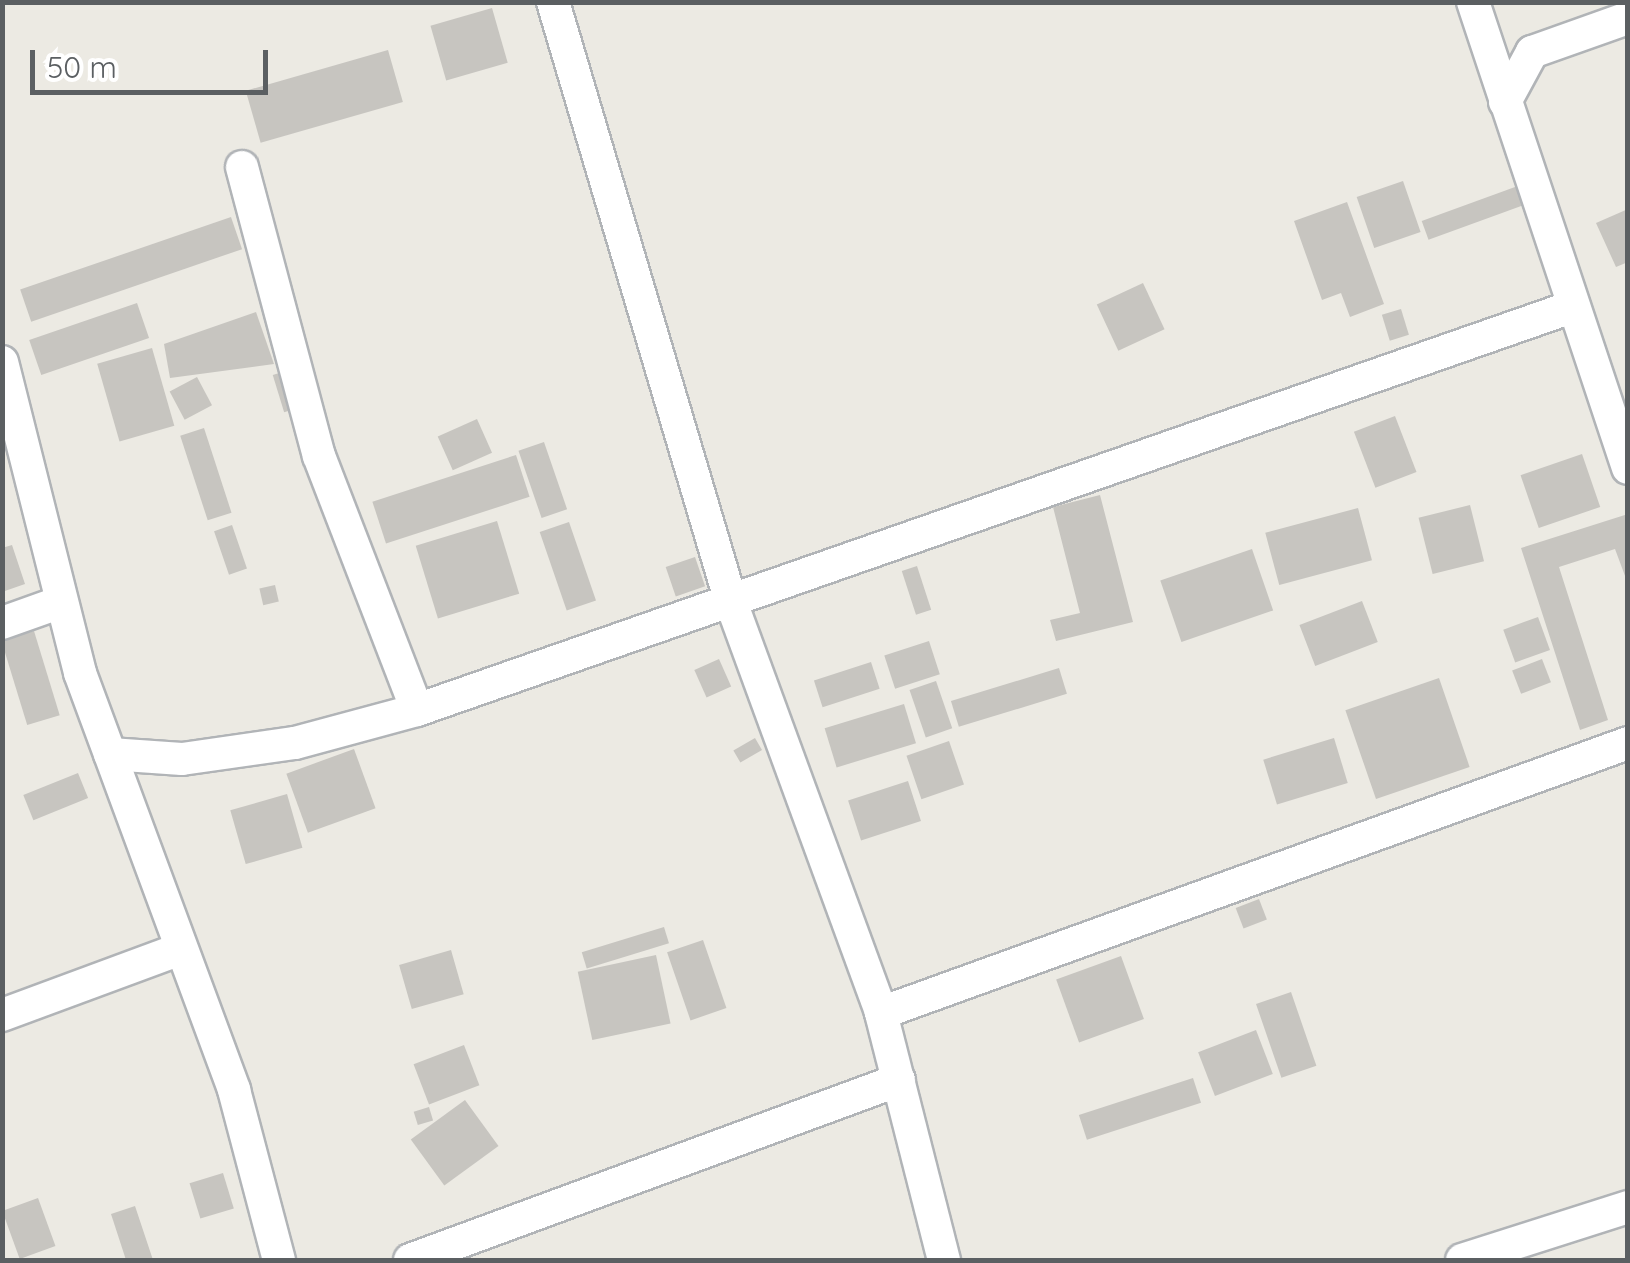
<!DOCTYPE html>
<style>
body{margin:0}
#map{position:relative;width:1630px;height:1263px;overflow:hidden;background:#eceae3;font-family:Quicksand,sans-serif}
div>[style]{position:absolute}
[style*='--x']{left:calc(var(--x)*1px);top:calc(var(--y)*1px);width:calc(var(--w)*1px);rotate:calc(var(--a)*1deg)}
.building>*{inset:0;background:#c7c5c0;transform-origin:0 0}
.roads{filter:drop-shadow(2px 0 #b1b4b7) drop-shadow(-2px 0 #b1b4b7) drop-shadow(0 2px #b1b4b7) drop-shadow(0 -2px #b1b4b7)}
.minor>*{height:32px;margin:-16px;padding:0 16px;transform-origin:16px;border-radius:16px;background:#fff}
span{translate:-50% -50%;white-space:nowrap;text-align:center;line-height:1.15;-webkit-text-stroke:8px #fff;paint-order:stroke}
.frame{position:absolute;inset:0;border:5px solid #5b5f62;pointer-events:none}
.scale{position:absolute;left:30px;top:50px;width:238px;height:45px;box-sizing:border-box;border:5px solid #5b5f62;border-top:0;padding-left:12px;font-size:30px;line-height:35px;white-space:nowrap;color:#5b5f62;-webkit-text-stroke:8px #fff;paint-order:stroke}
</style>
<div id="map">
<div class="building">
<div style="left:492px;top:8px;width:57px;height:64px;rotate:74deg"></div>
<div style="left:388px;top:50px;width:54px;height:148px;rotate:74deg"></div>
<div style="left:1403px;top:181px;width:54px;height:49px;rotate:71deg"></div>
<div style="left:1526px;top:183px;width:20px;height:111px;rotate:70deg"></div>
<div style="clip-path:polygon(1347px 202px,1384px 304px,1350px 317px,1341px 293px,1322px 300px,1294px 221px)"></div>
<div style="clip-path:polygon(1628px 209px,1628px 262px,1616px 267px,1596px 223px)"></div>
<div style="left:231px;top:217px;width:34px;height:223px;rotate:71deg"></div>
<div style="left:1143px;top:283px;width:51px;height:51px;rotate:65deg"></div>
<div style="left:137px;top:303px;width:37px;height:114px;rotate:71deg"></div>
<div style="left:1401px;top:309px;width:27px;height:20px;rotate:73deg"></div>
<div style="clip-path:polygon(256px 312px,274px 364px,170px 378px,164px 344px)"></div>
<div style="left:152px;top:348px;width:81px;height:57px;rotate:74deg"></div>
<div style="left:289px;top:370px;width:39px;height:17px;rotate:73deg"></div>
<div style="left:197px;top:377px;width:32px;height:31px;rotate:62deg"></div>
<div style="left:1395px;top:416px;width:60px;height:44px;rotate:69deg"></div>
<div style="left:477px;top:419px;width:37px;height:43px;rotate:66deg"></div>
<div style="left:204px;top:428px;width:89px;height:25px;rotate:72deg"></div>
<div style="left:544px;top:442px;width:71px;height:27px;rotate:71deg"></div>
<div style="left:1582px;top:454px;width:56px;height:65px;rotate:71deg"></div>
<div style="left:516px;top:455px;width:44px;height:151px;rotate:72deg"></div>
<div style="clip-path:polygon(1100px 495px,1133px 622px,1056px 641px,1050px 620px,1080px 613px,1053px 507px)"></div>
<div style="left:1470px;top:505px;width:58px;height:53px;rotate:76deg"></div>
<div style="left:1358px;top:508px;width:54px;height:96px;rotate:75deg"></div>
<div style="clip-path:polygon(1628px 514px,1628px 584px,1615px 549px,1559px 567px,1608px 720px,1580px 730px,1521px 548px)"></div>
<div style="left:497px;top:521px;width:76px;height:85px;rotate:73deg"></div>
<div style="left:569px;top:522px;width:83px;height:31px;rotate:71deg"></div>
<div style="left:232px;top:525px;width:46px;height:19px;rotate:71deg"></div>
<div style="clip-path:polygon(12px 545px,25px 584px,2px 592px,2px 548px)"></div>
<div style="left:1252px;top:549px;width:65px;height:97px;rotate:71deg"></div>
<div style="left:695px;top:557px;width:31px;height:31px;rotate:71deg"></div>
<div style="left:917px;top:566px;width:46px;height:16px;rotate:72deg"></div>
<div style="left:275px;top:585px;width:17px;height:16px;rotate:77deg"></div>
<div style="left:1362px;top:601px;width:44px;height:67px;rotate:69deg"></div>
<div style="left:1538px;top:617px;width:35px;height:37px;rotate:70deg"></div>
<div style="left:34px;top:631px;width:88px;height:34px;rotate:73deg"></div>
<div style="left:929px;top:641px;width:35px;height:47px;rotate:72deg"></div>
<div style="left:719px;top:659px;width:30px;height:27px;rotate:66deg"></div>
<div style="left:1542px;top:659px;width:25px;height:32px;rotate:69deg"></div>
<div style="left:871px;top:662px;width:28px;height:60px;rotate:72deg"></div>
<div style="left:1059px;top:668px;width:27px;height:113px;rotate:73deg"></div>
<div style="left:1439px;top:678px;width:94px;height:99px;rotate:71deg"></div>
<div style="left:936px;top:681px;width:50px;height:28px;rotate:71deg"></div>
<div style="left:904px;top:704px;width:41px;height:83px;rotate:73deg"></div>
<div style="left:755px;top:738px;width:14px;height:25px;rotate:60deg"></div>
<div style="left:1334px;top:738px;width:47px;height:74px;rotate:73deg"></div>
<div style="left:949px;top:741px;width:46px;height:45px;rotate:71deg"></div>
<div style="left:354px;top:749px;width:63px;height:72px;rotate:70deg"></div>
<div style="left:78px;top:773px;width:27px;height:59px;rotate:68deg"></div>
<div style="left:908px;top:781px;width:42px;height:63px;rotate:72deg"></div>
<div style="left:287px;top:794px;width:56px;height:59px;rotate:74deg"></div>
<div style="left:1259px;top:899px;width:22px;height:25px;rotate:69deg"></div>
<div style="left:664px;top:927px;width:17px;height:86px;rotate:73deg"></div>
<div style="left:703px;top:940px;width:72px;height:38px;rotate:71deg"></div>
<div style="left:451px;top:950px;width:46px;height:54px;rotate:74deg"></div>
<div style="left:656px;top:955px;width:70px;height:80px;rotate:78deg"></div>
<div style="left:1121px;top:956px;width:67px;height:69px;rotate:70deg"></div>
<div style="left:1291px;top:992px;width:78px;height:37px;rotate:71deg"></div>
<div style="left:1256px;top:1030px;width:47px;height:62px;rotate:69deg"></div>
<div style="left:464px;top:1045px;width:43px;height:54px;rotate:69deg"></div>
<div style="left:1193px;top:1078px;width:26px;height:120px;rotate:72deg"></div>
<div style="left:465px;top:1100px;width:57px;height:67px;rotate:54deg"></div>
<div style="left:429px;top:1107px;width:14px;height:16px;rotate:73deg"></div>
<div style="left:223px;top:1173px;width:37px;height:35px;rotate:73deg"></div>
<div style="left:38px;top:1198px;width:51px;height:38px;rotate:70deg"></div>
<div style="clip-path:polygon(135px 1206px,153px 1260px,126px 1260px,111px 1214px)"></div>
</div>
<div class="roads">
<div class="minor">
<div style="--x:553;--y:2;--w:626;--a:73.48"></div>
<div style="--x:731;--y:602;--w:438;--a:69.9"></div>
<div style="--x:881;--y:1013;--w:255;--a:75.7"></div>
<div style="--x:1473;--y:2;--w:491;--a:71.6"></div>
<div style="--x:1505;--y:102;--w:57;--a:-61.6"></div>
<div style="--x:1532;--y:52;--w:102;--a:-19.5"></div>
<div style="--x:242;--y:167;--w:299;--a:75.1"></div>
<div style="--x:319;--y:456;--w:272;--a:68.9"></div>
<div style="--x:2;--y:362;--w:321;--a:75.9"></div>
<div style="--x:80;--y:673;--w:445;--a:69.7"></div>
<div style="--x:234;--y:1090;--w:176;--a:75.2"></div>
<div style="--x:2;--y:623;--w:63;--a:-19.6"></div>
<div style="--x:110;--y:754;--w:72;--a:4"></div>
<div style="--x:182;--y:759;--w:114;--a:-8.1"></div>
<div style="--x:295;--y:743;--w:126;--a:-15.1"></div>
<div style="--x:417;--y:710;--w:1220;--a:-19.24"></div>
<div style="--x:881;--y:1013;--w:794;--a:-19.87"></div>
<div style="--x:2;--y:1015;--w:188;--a:-20.3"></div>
<div style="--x:410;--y:1260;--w:521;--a:-20.21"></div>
<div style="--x:1462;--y:1260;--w:174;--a:-17.7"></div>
</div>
</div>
<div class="frame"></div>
<div class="scale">50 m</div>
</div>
